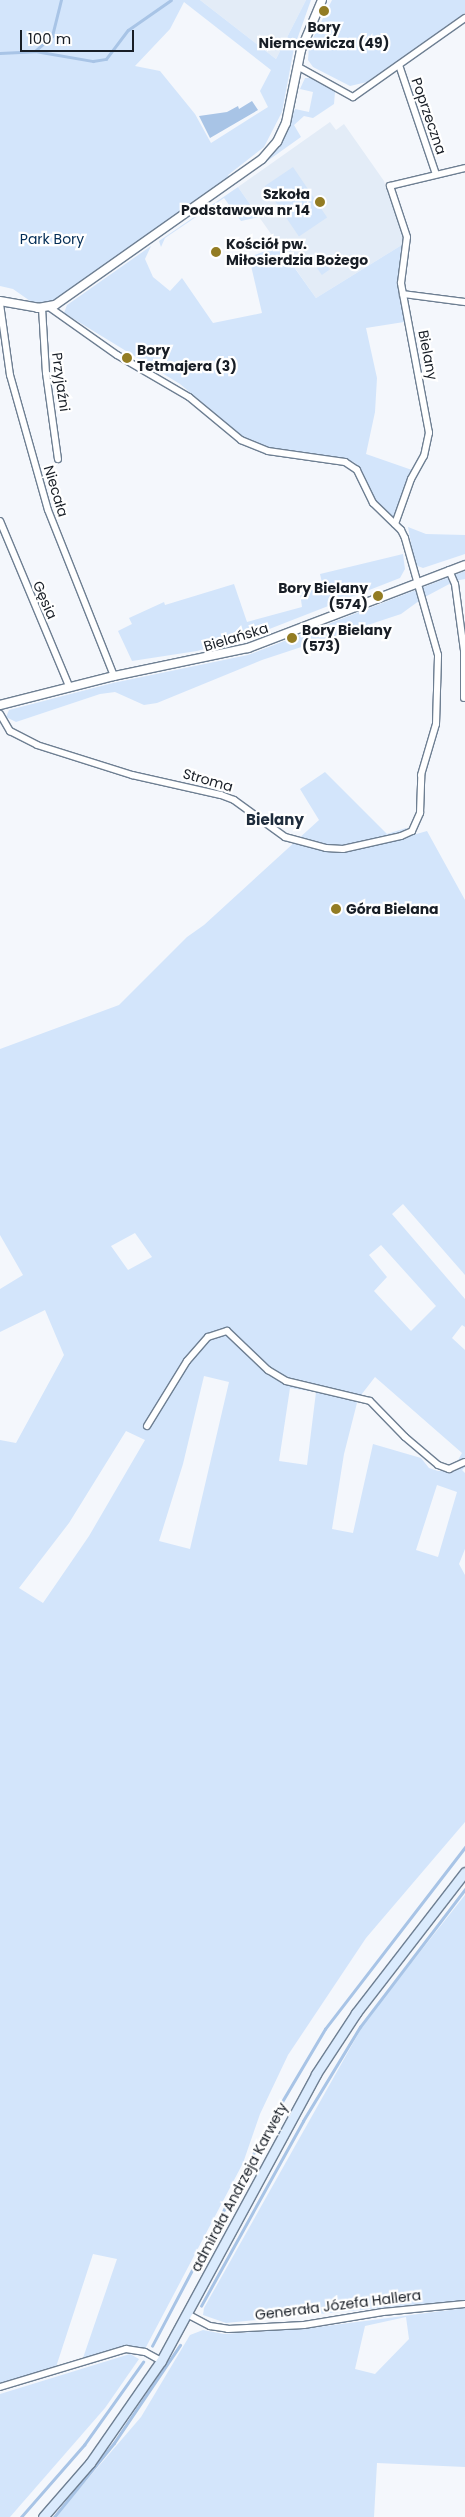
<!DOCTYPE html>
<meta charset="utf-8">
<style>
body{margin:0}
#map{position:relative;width:465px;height:2517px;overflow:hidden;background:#f4f7fc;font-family:Poppins,sans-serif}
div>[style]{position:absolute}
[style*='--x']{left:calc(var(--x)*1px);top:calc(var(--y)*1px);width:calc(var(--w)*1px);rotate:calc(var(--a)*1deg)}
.built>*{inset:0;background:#e3ecf7}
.green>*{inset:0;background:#d3e5fb;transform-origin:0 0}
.water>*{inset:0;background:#a8c4e6}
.stream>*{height:2.5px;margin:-1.25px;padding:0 1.25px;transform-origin:1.25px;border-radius:1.25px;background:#a8c4e6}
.roads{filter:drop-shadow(1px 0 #6e7f92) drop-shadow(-1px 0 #6e7f92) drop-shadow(0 1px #6e7f92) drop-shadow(0 -1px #6e7f92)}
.minor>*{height:6px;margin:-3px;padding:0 3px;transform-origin:3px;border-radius:3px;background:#fff}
.tertiary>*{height:8px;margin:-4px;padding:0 4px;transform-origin:4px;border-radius:4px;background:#fff}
.secondary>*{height:9px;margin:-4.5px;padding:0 4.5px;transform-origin:4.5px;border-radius:4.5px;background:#dbebfd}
.dots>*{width:14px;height:14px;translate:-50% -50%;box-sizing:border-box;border:2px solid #fff;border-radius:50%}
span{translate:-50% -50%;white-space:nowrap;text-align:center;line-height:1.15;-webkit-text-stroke:4.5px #fff;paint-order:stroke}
.poi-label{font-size:14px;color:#181e26;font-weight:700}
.right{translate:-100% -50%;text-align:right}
.left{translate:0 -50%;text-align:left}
.street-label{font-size:14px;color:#181e26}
.park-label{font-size:14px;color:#032d56}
.neighbourhood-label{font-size:15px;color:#1e2c3c;font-weight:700}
.scale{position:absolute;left:20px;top:30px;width:114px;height:22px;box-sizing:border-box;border:2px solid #181e26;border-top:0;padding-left:6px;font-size:15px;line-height:18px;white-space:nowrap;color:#181e26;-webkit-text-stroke:4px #fff;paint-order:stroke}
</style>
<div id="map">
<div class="built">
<div style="clip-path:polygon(200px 0,306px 0,276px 59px)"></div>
<div style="clip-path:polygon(330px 122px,336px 130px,344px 124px,384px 181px,405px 243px,316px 298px,238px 187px)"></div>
</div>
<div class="green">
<div style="clip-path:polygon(evenodd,0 0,200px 0,276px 59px,306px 0,311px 0,294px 48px,282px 112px,264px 147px,228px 175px,230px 178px,56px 300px,41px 304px,33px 303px,13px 289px,0 286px,0 0,184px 2px,271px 70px,260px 91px,268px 107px,211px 143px,195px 114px,160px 71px,135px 66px,170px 29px,184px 2px)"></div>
<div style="clip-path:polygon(332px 0,465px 0,465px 13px,367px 82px,350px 86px,313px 67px,308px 60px,309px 46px)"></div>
<div style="clip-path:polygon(305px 78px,313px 78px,332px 88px,335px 92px,334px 104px,313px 118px,304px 116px,294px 125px,301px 137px,263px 164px,282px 143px,295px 109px,309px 112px,313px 92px,300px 89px)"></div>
<div style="left:293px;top:167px;width:61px;height:34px;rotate:56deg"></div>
<div style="clip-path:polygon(238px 187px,259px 217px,241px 221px,224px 198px,165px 238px,161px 247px,159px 241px)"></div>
<div style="clip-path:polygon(405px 243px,399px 276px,404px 322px,366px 328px,377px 378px,375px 412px,366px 454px,412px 470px,396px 517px,393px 518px,376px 502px,363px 473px,354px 462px,270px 448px,243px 437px,180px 384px,64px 313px,67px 305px,151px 246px,145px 259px,153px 277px,170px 291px,182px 278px,213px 323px,262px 313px,249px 257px,279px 246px,316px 298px)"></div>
<div style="left:318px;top:252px;width:21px;height:10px;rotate:55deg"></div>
<div style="clip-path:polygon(408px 527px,426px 534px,465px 535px,465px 554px,423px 568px,415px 565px)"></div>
<div style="clip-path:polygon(403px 554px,405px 569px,400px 578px,246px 638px,197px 651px,132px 661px,118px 631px,132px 624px,129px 618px,164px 602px,165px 605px,234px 584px,247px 622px,302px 607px,300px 593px,323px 587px,320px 574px)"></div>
<div style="clip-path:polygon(465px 571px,465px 579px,455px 581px,423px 598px,401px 614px,262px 660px,157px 703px,144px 705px,115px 692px,100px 694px,16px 722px,6px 717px,9px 710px,113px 683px,248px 655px)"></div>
<div style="clip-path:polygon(evenodd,325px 772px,387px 834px,406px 828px,413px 835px,427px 831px,465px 900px,465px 1275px,403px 1204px,392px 1214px,465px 1299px,465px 1327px,462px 1325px,452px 1338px,465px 1350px,465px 1467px,462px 1470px,465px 1473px,465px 1549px,459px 1564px,465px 1575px,465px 1822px,366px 1938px,288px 2055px,260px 2114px,243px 2163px,145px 2349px,127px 2345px,83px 2358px,117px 2259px,93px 2254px,56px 2367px,0 2384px,0 1440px,16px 1443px,64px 1355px,45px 1310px,0 1332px,0 1289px,23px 1275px,0 1235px,0 1049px,119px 1005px,187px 937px,204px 925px,319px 820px,300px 789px,325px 772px,135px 1233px,152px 1257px,128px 1270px,111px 1246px,135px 1233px,325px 772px,381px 1245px,436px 1306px,411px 1331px,374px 1291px,387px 1277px,369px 1255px,381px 1245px,325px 772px,204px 1376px,229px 1382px,190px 1549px,159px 1541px,183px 1464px,204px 1376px,325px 772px,375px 1377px,462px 1453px,452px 1471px,438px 1471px,429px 1468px,421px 1458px,373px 1444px,353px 1533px,332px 1529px,344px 1454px,358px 1399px,375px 1377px,325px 772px,290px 1388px,316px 1392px,307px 1465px,279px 1461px,290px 1388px,325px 772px,126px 1431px,145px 1440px,89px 1536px,43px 1603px,19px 1588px,69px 1523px,126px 1431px,325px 772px,437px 1485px,457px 1492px,438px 1557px,416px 1550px,437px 1485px)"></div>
<div style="clip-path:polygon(465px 1895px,465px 2300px,226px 2323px,203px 2315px,204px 2308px,366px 2020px)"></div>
<div style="clip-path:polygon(evenodd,465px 2308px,465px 2467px,377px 2463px,374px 2517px,55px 2517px,141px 2417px,190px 2335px,203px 2330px,224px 2334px,311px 2328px,465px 2308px,406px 2317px,409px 2339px,375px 2374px,355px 2369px,365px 2326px,406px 2317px)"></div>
<div style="clip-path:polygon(130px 2354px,139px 2359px,105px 2408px,10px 2517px,0 2517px,0 2394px)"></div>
</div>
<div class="water">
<div style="clip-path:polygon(252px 101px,258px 110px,210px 138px,199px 116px,227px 112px,238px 106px,239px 109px)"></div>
</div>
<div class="stream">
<div style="--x:35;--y:51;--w:23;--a:-41"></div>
<div style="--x:52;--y:36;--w:37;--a:-76"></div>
<div style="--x:0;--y:53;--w:35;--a:-3"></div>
<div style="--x:35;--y:51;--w:59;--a:9.8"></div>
<div style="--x:93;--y:61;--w:13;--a:-9"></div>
<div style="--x:106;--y:59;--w:36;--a:-53"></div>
<div style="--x:128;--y:30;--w:52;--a:-34.9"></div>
<div style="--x:201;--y:2306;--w:211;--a:-61.1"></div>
<div style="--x:303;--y:2121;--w:110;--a:-58.8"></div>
<div style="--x:360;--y:2027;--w:173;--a:-52.7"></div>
<div style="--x:152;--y:2346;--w:253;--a:-62.2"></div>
<div style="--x:270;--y:2122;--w:108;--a:-59.4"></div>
<div style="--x:325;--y:2029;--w:230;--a:-52.4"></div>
<div style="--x:21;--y:2517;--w:96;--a:-48.8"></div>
<div style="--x:84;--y:2445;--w:102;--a:-54.6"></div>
<div style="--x:54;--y:2517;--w:95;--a:-51"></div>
<div style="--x:114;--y:2443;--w:118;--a:-56"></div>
</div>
<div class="roads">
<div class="minor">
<div style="--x:399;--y:65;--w:115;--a:71.3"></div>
<div style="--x:297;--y:66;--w:64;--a:29"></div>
<div style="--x:353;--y:97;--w:137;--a:-35.2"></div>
<div style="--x:403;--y:294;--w:63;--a:7.4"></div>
<div style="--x:0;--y:304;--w:72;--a:82"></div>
<div style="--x:10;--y:375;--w:140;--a:74.3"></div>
<div style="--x:48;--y:510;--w:179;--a:68.3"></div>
<div style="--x:42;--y:308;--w:65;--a:86.5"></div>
<div style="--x:46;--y:373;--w:87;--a:82.1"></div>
<div style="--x:0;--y:521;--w:181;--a:67.3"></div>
<div style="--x:395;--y:524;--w:48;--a:-70.4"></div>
<div style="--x:411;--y:479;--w:26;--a:-61"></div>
<div style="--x:424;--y:456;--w:24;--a:-78"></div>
<div style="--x:429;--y:433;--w:153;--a:-100.6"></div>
<div style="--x:401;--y:283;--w:46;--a:-82.6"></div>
<div style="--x:407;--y:237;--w:54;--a:-108.4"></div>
<div style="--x:390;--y:186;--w:77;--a:-13.5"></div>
<div style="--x:449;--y:570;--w:15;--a:67"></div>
<div style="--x:455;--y:584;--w:68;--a:82.3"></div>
<div style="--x:464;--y:651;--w:47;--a:90"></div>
<div style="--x:0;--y:714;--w:20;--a:60"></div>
<div style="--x:10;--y:731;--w:30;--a:27"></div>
<div style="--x:37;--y:745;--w:100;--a:17.5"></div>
<div style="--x:132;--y:775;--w:91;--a:12.7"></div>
<div style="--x:221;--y:795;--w:14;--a:21"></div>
<div style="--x:234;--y:800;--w:63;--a:36"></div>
<div style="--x:285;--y:837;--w:42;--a:15"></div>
<div style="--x:326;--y:848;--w:17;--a:3"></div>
<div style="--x:343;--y:849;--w:59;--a:-12.6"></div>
<div style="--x:401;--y:836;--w:12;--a:-24"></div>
<div style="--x:412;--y:831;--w:20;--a:-66"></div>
<div style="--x:420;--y:813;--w:38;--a:-88"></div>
<div style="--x:421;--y:775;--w:53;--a:-73.6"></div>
<div style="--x:436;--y:724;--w:69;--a:-88.3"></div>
<div style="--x:438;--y:655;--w:122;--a:-105.8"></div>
<div style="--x:405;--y:538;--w:9;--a:-117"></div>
<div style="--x:401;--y:530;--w:39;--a:-136"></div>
<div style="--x:373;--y:503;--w:37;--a:-116"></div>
<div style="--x:357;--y:470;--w:14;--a:-146"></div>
<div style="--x:345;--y:462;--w:78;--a:-171.9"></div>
<div style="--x:268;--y:451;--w:29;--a:-158"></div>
<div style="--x:241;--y:440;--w:67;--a:-140.4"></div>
<div style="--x:189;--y:397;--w:83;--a:-149.7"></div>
<div style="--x:117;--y:355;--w:83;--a:-144.8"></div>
<div style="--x:147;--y:1426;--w:76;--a:-58.4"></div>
<div style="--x:187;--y:1361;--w:32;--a:-49"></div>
<div style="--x:208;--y:1337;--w:20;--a:-18"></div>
<div style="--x:227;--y:1331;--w:57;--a:43.6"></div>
<div style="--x:268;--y:1370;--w:21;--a:31"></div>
<div style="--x:286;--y:1381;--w:86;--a:13.4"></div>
<div style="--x:370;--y:1401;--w:50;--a:45.8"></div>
<div style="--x:405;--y:1437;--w:43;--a:40.3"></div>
<div style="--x:438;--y:1465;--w:12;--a:20"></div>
<div style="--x:449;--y:1469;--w:17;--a:-24"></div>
<div style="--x:187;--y:2314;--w:26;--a:28"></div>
<div style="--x:210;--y:2326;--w:18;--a:9"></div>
<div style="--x:228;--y:2329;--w:76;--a:-3"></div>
<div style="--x:304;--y:2325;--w:80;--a:-9.3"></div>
<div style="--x:383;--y:2312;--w:82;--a:-5.6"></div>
<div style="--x:0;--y:2387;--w:132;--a:-16.8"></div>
<div style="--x:126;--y:2349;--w:19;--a:9"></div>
<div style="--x:145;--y:2352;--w:18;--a:29"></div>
</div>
<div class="tertiary">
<div style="--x:0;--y:301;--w:39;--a:10"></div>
<div style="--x:38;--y:308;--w:17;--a:-10"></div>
<div style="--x:55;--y:305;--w:253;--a:-35.2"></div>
<div style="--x:262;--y:159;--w:23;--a:-49"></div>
<div style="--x:277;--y:142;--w:21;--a:-65"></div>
<div style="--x:286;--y:123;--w:75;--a:-78.4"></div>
<div style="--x:301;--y:50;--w:54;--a:-67.2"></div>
<div style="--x:0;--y:705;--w:118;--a:-14.3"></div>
<div style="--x:114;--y:676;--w:137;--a:-11.8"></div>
<div style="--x:248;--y:648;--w:232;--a:-20.9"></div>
</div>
<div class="secondary">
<div style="--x:43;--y:2517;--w:72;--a:-49"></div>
<div style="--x:90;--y:2463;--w:124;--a:-55.2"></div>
<div style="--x:161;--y:2361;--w:326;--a:-61.6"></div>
<div style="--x:316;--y:2074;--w:73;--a:-56.7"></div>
<div style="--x:356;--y:2013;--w:178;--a:-52.3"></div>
</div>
</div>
<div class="dots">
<div style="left:324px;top:11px;background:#937c23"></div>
<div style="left:320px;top:202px;background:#937c23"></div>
<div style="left:216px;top:252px;background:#937c23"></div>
<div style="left:127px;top:358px;background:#937c23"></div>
<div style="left:378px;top:596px;background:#937c23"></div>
<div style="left:292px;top:638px;background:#937c23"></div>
<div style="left:336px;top:909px;background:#937c23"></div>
</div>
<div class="poi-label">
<span style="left:324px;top:35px">Bory<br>Niemcewicza (49)</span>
<span class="right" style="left:310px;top:202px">Szkoła<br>Podstawowa nr 14</span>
<span class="left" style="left:226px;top:252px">Kościół pw.<br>Miłosierdzia Bożego</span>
<span class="left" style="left:137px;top:358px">Bory<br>Tetmajera (3)</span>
<span class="right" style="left:368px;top:596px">Bory Bielany<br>(574)</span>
<span class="left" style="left:302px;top:638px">Bory Bielany<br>(573)</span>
<span class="left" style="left:346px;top:909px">Góra Bielana</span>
</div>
<div class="street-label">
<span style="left:429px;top:116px;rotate:71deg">Poprzeczna</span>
<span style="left:428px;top:355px;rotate:79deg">Bielany</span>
<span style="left:61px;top:382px;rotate:82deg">Przyjaźni</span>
<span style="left:56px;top:491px;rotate:73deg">Niecała</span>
<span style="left:45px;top:600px;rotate:66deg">Gęsia</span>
<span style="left:236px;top:637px;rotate:-17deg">Bielańska</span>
<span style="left:208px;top:780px;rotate:16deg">Stroma</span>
<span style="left:239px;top:2187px;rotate:-62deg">admirała Andrzeja Karwety</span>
<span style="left:338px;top:2305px;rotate:-7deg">Generała Józefa Hallera</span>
</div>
<div class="park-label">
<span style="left:52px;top:239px">Park Bory</span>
</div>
<div class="neighbourhood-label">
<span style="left:275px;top:820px">Bielany</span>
</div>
<div class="scale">100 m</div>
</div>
